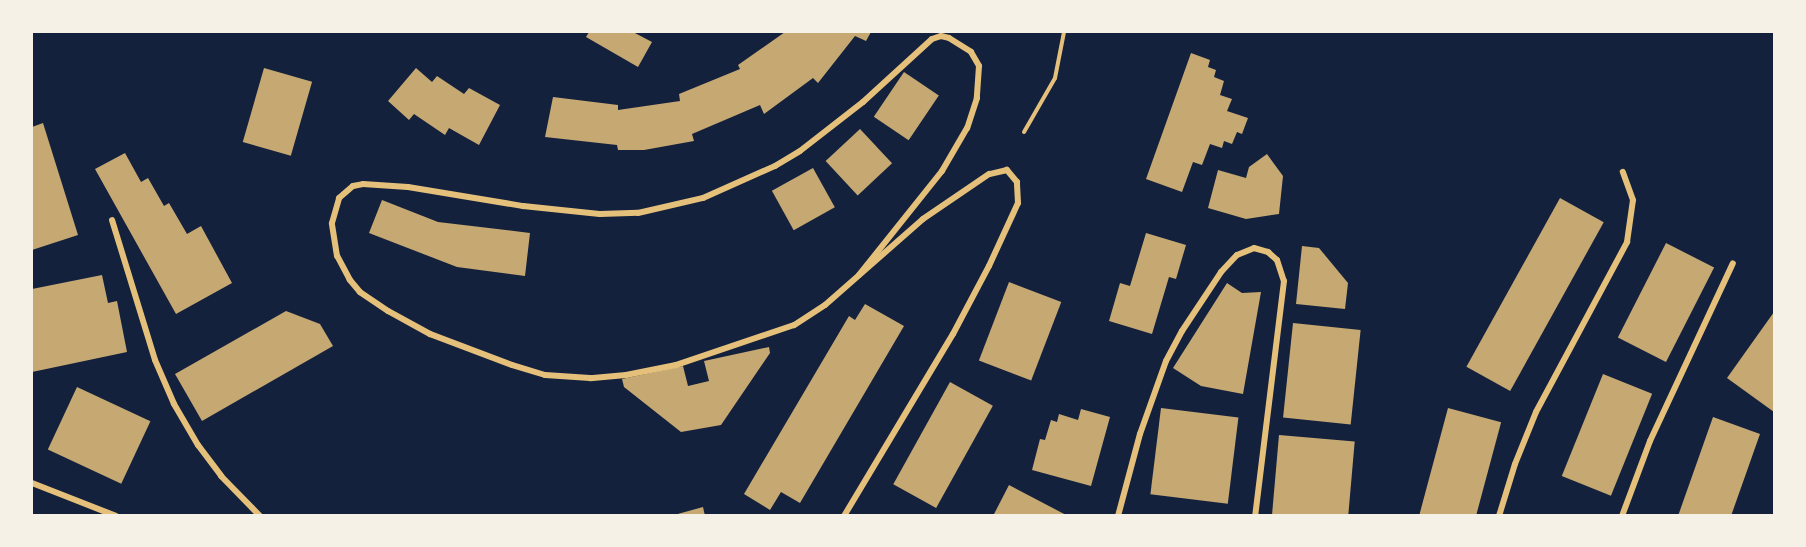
<!DOCTYPE html>
<style>
body{margin:0}
#map{position:relative;width:1806px;height:547px;overflow:hidden;background:#14213d;font-family:Arial,sans-serif}
div>[style]{position:absolute}
[style*='--x']{left:calc(var(--x)*1px);top:calc(var(--y)*1px);width:calc(var(--w)*1px);rotate:calc(var(--a)*1deg)}
.building>*{inset:0;background:#c6a872;transform-origin:0 0}
.path>*{height:4px;margin:-2px;padding:0 2px;transform-origin:2px;border-radius:2px;background:#e5c07b}
.minor>*{height:6px;margin:-3px;padding:0 3px;transform-origin:3px;border-radius:3px;background:#e5c07b}
span{translate:-50% -50%;white-space:nowrap;text-align:center;line-height:1.15;-webkit-text-stroke:6px #f6f1e7;paint-order:stroke}
.frame{position:absolute;inset:0;border:33px solid #f6f1e7;pointer-events:none}
</style>
<div id="map">
<div class="building">
<div style="clip-path:polygon(589px 32px,633px 32px,652px 42px,638px 67px,586px 37px)"></div>
<div style="clip-path:polygon(785px 32px,871px 32px,866px 41px,855px 36px,818px 83px,813px 78px,764px 114px,760px 105px,692px 134px,694px 141px,644px 150px,618px 150px,617px 145px,545px 137px,553px 97px,618px 105px,618px 110px,680px 101px,679px 94px,740px 69px,738px 65px)"></div>
<div style="clip-path:polygon(1191px 53px,1210px 60px,1208px 67px,1216px 70px,1214px 77px,1224px 81px,1220px 95px,1232px 99px,1227px 111px,1248px 118px,1242px 134px,1237px 132px,1232px 144px,1224px 141px,1222px 148px,1210px 144px,1202px 165px,1193px 162px,1182px 192px,1146px 179px)"></div>
<div style="left:264px;top:68px;width:50px;height:77px;rotate:16deg"></div>
<div style="clip-path:polygon(416px 68px,432px 82px,437px 76px,464px 94px,469px 88px,500px 105px,479px 145px,449px 128px,445px 135px,414px 114px,409px 120px,388px 101px)"></div>
<div style="left:904px;top:72px;width:42px;height:54px;rotate:34deg"></div>
<div style="clip-path:polygon(43px 123px,78px 235px,32px 250px,32px 127px)"></div>
<div style="left:860px;top:129px;width:47px;height:47px;rotate:47deg"></div>
<div style="clip-path:polygon(125px 153px,141px 182px,148px 178px,164px 206px,169px 203px,187px 234px,201px 226px,232px 283px,176px 314px,95px 169px)"></div>
<div style="clip-path:polygon(1267px 154px,1283px 176px,1279px 214px,1246px 219px,1208px 208px,1218px 170px,1246px 178px,1249px 167px)"></div>
<div style="left:813px;top:168px;width:45px;height:47px;rotate:61deg"></div>
<div style="left:1560px;top:198px;width:50px;height:193px;rotate:29deg"></div>
<div style="clip-path:polygon(382px 200px,438px 222px,530px 233px,525px 276px,457px 267px,369px 233px)"></div>
<div style="clip-path:polygon(1146px 233px,1186px 245px,1176px 279px,1169px 277px,1152px 334px,1109px 321px,1120px 283px,1130px 286px)"></div>
<div style="left:1666px;top:243px;width:54px;height:106px;rotate:27deg"></div>
<div style="clip-path:polygon(1302px 246px,1319px 248px,1348px 283px,1345px 309px,1296px 304px)"></div>
<div style="clip-path:polygon(102px 275px,108px 303px,117px 301px,127px 352px,32px 372px,32px 289px)"></div>
<div style="left:1009px;top:282px;width:56px;height:84px;rotate:21deg"></div>
<div style="clip-path:polygon(1227px 283px,1242px 293px,1261px 292px,1243px 394px,1201px 386px,1173px 368px)"></div>
<div style="clip-path:polygon(865px 304px,904px 326px,800px 503px,781px 492px,770px 510px,744px 494px,849px 316px,855px 320px)"></div>
<div style="clip-path:polygon(286px 311px,320px 324px,333px 346px,202px 421px,175px 374px)"></div>
<div style="clip-path:polygon(1774px 312px,1774px 412px,1727px 378px)"></div>
<div style="left:1293px;top:323px;width:68px;height:95px;rotate:6deg"></div>
<div style="clip-path:polygon(769px 347px,770px 353px,721px 425px,681px 432px,624px 387px,622px 379px,683px 366px,688px 386px,709px 381px,704px 361px)"></div>
<div style="left:1603px;top:374px;width:53px;height:110px;rotate:22deg"></div>
<div style="left:950px;top:382px;width:49px;height:117px;rotate:29deg"></div>
<div style="left:77px;top:387px;width:81px;height:69px;rotate:25deg"></div>
<div style="left:1161px;top:408px;width:78px;height:87px;rotate:7deg"></div>
<div style="left:1448px;top:408px;width:55px;height:112px;rotate:15deg"></div>
<div style="clip-path:polygon(1081px 409px,1110px 417px,1091px 486px,1032px 470px,1040px 439px,1045px 440px,1051px 420px,1057px 422px,1059px 414px,1078px 420px)"></div>
<div style="clip-path:polygon(1713px 417px,1760px 434px,1731px 516px,1678px 516px)"></div>
<div style="left:1279px;top:435px;width:76px;height:81px;rotate:5deg"></div>
<div style="clip-path:polygon(1009px 485px,1068px 516px,993px 516px)"></div>
<div style="clip-path:polygon(703px 507px,705px 516px,674px 516px,674px 515px)"></div>
</div>
<div class="path">
<div style="--x:1024;--y:132;--w:62;--a:-60.1"></div>
<div style="--x:1055;--y:78;--w:47;--a:-78.9"></div>
</div>
<div class="minor">
<div style="--x:112;--y:220;--w:146;--a:72.9"></div>
<div style="--x:155;--y:360;--w:48;--a:66.6"></div>
<div style="--x:174;--y:404;--w:48;--a:59.7"></div>
<div style="--x:198;--y:445;--w:39;--a:53"></div>
<div style="--x:221;--y:476;--w:56;--a:45.7"></div>
<div style="--x:32;--y:483;--w:90;--a:21.4"></div>
<div style="--x:844;--y:516;--w:212;--a:-59.1"></div>
<div style="--x:953;--y:334;--w:77;--a:-62.1"></div>
<div style="--x:989;--y:266;--w:69;--a:-65.3"></div>
<div style="--x:1018;--y:203;--w:21;--a:-93"></div>
<div style="--x:1017;--y:182;--w:16;--a:-130"></div>
<div style="--x:1007;--y:170;--w:18;--a:167"></div>
<div style="--x:989;--y:174;--w:80;--a:145.7"></div>
<div style="--x:923;--y:219;--w:130;--a:138.7"></div>
<div style="--x:825;--y:305;--w:37;--a:147"></div>
<div style="--x:794;--y:325;--w:125;--a:161.3"></div>
<div style="--x:676;--y:365;--w:51;--a:168.7"></div>
<div style="--x:626;--y:375;--w:36;--a:175"></div>
<div style="--x:590;--y:378;--w:45;--a:-176.2"></div>
<div style="--x:545;--y:375;--w:34;--a:-163"></div>
<div style="--x:512;--y:365;--w:88;--a:-159.3"></div>
<div style="--x:430;--y:334;--w:48;--a:-151.3"></div>
<div style="--x:388;--y:311;--w:34;--a:-146"></div>
<div style="--x:360;--y:292;--w:16;--a:-130"></div>
<div style="--x:350;--y:280;--w:27;--a:-118"></div>
<div style="--x:337;--y:256;--w:33;--a:-99"></div>
<div style="--x:332;--y:223;--w:26;--a:-74"></div>
<div style="--x:339;--y:198;--w:18;--a:-41"></div>
<div style="--x:353;--y:186;--w:10;--a:-11"></div>
<div style="--x:363;--y:184;--w:45;--a:3.8"></div>
<div style="--x:408;--y:187;--w:117;--a:9.4"></div>
<div style="--x:523;--y:206;--w:77;--a:5.9"></div>
<div style="--x:600;--y:214;--w:38;--a:-2"></div>
<div style="--x:638;--y:213;--w:67;--a:-13"></div>
<div style="--x:703;--y:198;--w:79;--a:-24"></div>
<div style="--x:775;--y:166;--w:29;--a:-31"></div>
<div style="--x:800;--y:151;--w:80;--a:-37.9"></div>
<div style="--x:863;--y:102;--w:93;--a:-42.4"></div>
<div style="--x:932;--y:39;--w:9;--a:-18"></div>
<div style="--x:941;--y:36;--w:8;--a:14"></div>
<div style="--x:949;--y:38;--w:26;--a:32"></div>
<div style="--x:971;--y:52;--w:16;--a:60"></div>
<div style="--x:979;--y:66;--w:32;--a:94"></div>
<div style="--x:977;--y:98;--w:32;--a:108"></div>
<div style="--x:967;--y:128;--w:50;--a:120.2"></div>
<div style="--x:942;--y:171;--w:133;--a:128.6"></div>
<div style="--x:1118;--y:516;--w:85;--a:-75"></div>
<div style="--x:1140;--y:434;--w:77;--a:-70.4"></div>
<div style="--x:1166;--y:361;--w:34;--a:-62"></div>
<div style="--x:1182;--y:331;--w:71;--a:-56.5"></div>
<div style="--x:1221;--y:272;--w:23;--a:-47"></div>
<div style="--x:1237;--y:255;--w:18;--a:-22"></div>
<div style="--x:1254;--y:248;--w:15;--a:16"></div>
<div style="--x:1268;--y:252;--w:12;--a:42"></div>
<div style="--x:1277;--y:260;--w:22;--a:72"></div>
<div style="--x:1284;--y:281;--w:237;--a:97"></div>
<div style="--x:1499;--y:516;--w:54;--a:-72.9"></div>
<div style="--x:1515;--y:464;--w:56;--a:-68"></div>
<div style="--x:1536;--y:412;--w:193;--a:-61.8"></div>
<div style="--x:1627;--y:242;--w:42;--a:-81.9"></div>
<div style="--x:1633;--y:200;--w:30;--a:-110"></div>
<div style="--x:1622;--y:516;--w:80;--a:-69.5"></div>
<div style="--x:1650;--y:441;--w:196;--a:-65"></div>
</div>
<div class="frame"></div>
</div>
